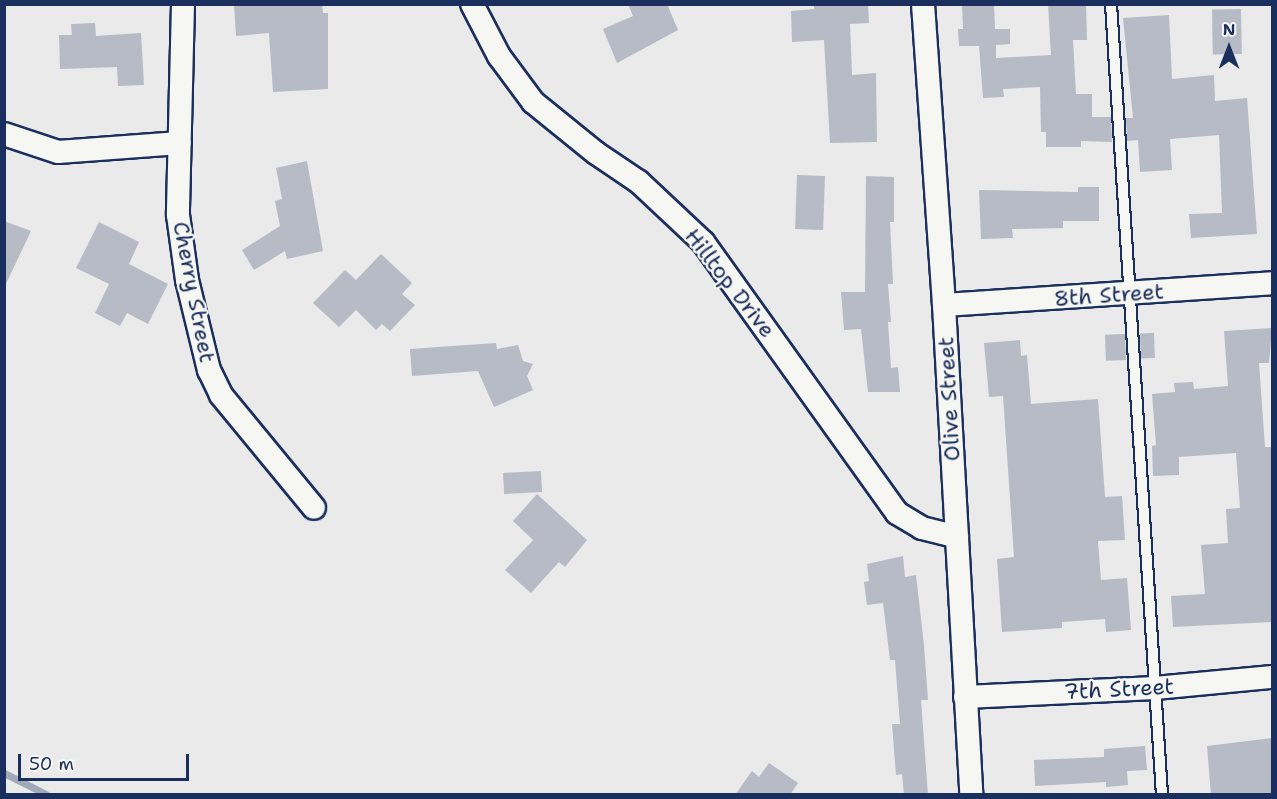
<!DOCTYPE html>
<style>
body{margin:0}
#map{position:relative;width:1277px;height:799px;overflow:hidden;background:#e9eae9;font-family:"Shantell Sans",sans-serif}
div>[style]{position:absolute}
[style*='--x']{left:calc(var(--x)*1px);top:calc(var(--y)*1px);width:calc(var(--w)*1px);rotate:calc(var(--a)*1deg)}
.stream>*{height:7px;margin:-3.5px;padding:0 3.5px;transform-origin:3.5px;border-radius:3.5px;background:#a2aaba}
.building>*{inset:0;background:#b6bbc6;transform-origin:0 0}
.roads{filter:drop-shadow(2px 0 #1b2f5e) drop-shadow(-2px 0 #1b2f5e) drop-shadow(0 2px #1b2f5e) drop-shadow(0 -2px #1b2f5e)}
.service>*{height:10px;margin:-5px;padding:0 5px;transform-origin:5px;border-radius:5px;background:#f6f6f2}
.minor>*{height:22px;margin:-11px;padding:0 11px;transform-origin:11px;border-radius:11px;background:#f6f6f2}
span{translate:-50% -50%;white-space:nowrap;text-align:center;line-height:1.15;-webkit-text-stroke:4.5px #f6f6f2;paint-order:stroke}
.street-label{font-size:22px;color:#1b2f5e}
.frame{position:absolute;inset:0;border:6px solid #1b2f5e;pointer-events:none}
.north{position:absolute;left:1199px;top:18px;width:60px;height:60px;-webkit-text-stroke:4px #f6f6f2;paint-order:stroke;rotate:0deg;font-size:16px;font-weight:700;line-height:24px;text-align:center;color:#1b2f5e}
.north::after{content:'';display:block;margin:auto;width:21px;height:27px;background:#1b2f5e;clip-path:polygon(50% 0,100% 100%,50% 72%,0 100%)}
.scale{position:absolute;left:18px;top:754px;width:171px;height:27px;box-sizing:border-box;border:3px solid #1b2f5e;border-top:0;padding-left:8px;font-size:18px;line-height:21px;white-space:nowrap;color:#1b2f5e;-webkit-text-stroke:4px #f6f6f2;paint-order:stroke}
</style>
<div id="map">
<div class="stream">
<div style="--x:4;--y:773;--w:47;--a:26.6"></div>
</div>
<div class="building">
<div style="clip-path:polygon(234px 4px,322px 4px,323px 13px,328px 13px,328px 89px,273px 92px,269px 33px,236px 36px)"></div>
<div style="clip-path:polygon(628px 4px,667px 4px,678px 30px,617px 63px,603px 29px,633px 16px)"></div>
<div style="clip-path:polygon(814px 4px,868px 4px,869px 23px,850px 24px,852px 75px,876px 73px,877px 142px,830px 143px,824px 40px,792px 42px,791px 11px,814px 9px)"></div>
<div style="clip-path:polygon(962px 4px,994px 4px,995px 29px,1010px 29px,1010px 44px,996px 45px,996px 58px,1051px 55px,1048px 4px,1086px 4px,1087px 40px,1073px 40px,1076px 94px,1092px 94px,1092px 117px,1111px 117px,1112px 142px,1081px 141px,1081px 147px,1046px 147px,1046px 132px,1041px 132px,1040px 87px,1003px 89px,1004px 97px,983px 98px,979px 46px,959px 46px,958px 29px,963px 29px)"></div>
<div style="left:1241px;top:9px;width:45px;height:29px;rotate:89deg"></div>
<div style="clip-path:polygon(1169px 15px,1172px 79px,1214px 75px,1215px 101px,1247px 98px,1257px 234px,1191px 238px,1189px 214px,1222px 213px,1219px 135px,1170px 139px,1172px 170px,1140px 172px,1138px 140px,1127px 141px,1126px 118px,1133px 118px,1123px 18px)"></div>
<div style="clip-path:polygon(95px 23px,96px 36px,141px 33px,144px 85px,118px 86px,117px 67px,60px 69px,59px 35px,72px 35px,71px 24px)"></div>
<div style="clip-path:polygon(307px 161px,323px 251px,287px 259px,285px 251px,254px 270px,242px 250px,280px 226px,275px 201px,282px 199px,276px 168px)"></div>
<div style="left:797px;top:175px;width:28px;height:54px;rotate:2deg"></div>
<div style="clip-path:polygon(866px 176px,894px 177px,894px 222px,890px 222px,893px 284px,888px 284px,891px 322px,888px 322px,891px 368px,898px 367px,900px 392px,868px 392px,861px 329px,844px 330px,841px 292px,865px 292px)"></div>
<div style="clip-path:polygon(1078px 187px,1099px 187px,1099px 221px,1063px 221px,1063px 228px,1012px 229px,1013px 238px,981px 239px,979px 190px,1078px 192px)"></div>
<div style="clip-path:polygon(4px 221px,31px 231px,4px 288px)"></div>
<div style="clip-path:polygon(99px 222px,139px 242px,129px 264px,168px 284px,148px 324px,127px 313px,120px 326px,95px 313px,109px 284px,76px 268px)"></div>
<div style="clip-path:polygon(381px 254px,412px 283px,402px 294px,415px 305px,390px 331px,382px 324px,376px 330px,356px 310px,339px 327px,313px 303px,345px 270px,356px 280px)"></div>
<div style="clip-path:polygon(1272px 328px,1269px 363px,1259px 363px,1265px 447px,1272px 447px,1272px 622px,1173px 627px,1171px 596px,1205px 594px,1201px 545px,1228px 543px,1226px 509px,1240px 508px,1236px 453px,1179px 457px,1179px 475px,1153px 476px,1152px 446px,1156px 445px,1152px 394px,1175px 392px,1174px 383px,1193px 382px,1194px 389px,1228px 386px,1224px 331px)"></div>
<div style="left:1154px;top:333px;width:25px;height:14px;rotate:88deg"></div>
<div style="left:1125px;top:334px;width:26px;height:20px;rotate:88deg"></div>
<div style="clip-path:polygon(1020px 340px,1021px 356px,1027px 355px,1031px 404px,1098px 399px,1105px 497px,1122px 496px,1125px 540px,1098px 541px,1101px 580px,1127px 578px,1131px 630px,1106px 632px,1105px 619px,1062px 622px,1062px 628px,1002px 632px,997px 559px,1014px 557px,1003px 396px,989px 397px,984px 343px)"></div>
<div style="clip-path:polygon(496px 343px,497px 349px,518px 345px,523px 361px,533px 364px,527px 376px,533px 390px,494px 407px,478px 371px,412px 376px,410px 349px)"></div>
<div style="left:541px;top:471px;width:21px;height:38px;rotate:87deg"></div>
<div style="clip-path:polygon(537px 494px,587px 540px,565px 567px,559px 562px,531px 593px,505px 570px,533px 540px,513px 521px)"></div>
<div style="clip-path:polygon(903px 556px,905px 577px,916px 575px,924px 645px,928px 700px,921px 700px,928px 795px,904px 795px,902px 774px,896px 775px,892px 724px,900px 724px,895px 660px,890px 660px,883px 603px,867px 605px,864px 582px,869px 581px,867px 564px)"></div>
<div style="clip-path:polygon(1272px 738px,1272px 795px,1211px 795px,1207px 746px)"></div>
<div style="clip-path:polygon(1145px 746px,1147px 770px,1127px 771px,1128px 785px,1106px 787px,1106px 782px,1035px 786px,1034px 760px,1104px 757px,1104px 749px)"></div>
<div style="clip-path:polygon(769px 763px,798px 783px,790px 795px,735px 795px,752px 771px,759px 777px)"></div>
</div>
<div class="roads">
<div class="service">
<div style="--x:1111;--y:4;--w:792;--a:86.31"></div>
</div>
<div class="minor">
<div style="--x:183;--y:4;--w:211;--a:91.4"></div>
<div style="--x:178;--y:215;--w:66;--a:82.1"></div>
<div style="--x:187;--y:280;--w:93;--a:76.3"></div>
<div style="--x:209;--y:370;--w:28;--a:64"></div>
<div style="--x:221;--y:395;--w:146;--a:50.5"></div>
<div style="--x:472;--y:4;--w:59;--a:62.6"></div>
<div style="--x:499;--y:56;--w:57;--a:53.5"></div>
<div style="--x:533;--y:102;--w:81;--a:39"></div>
<div style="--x:596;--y:153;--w:52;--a:34"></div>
<div style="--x:639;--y:182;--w:88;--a:43.2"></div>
<div style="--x:703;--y:242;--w:333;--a:54.4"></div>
<div style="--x:897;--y:513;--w:29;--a:31"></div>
<div style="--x:922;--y:528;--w:36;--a:14"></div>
<div style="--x:923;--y:4;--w:302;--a:86"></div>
<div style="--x:944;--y:305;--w:490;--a:86.8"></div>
<div style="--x:4;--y:134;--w:57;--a:18.4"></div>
<div style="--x:58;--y:152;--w:122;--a:-4.2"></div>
<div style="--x:944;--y:305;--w:329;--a:-3.8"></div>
<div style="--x:965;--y:697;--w:190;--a:-2.7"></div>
<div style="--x:1155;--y:688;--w:118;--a:-5.4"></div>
</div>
</div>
<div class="street-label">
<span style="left:730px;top:283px;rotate:52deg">Hilltop Drive</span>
<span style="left:194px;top:292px;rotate:79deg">Cherry Street</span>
<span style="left:1109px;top:295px;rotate:-4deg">8th Street</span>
<span style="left:949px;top:399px;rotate:-93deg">Olive Street</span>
<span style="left:1119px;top:689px;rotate:-3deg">7th Street</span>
</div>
<div class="frame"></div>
<div class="north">N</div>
<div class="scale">50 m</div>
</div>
